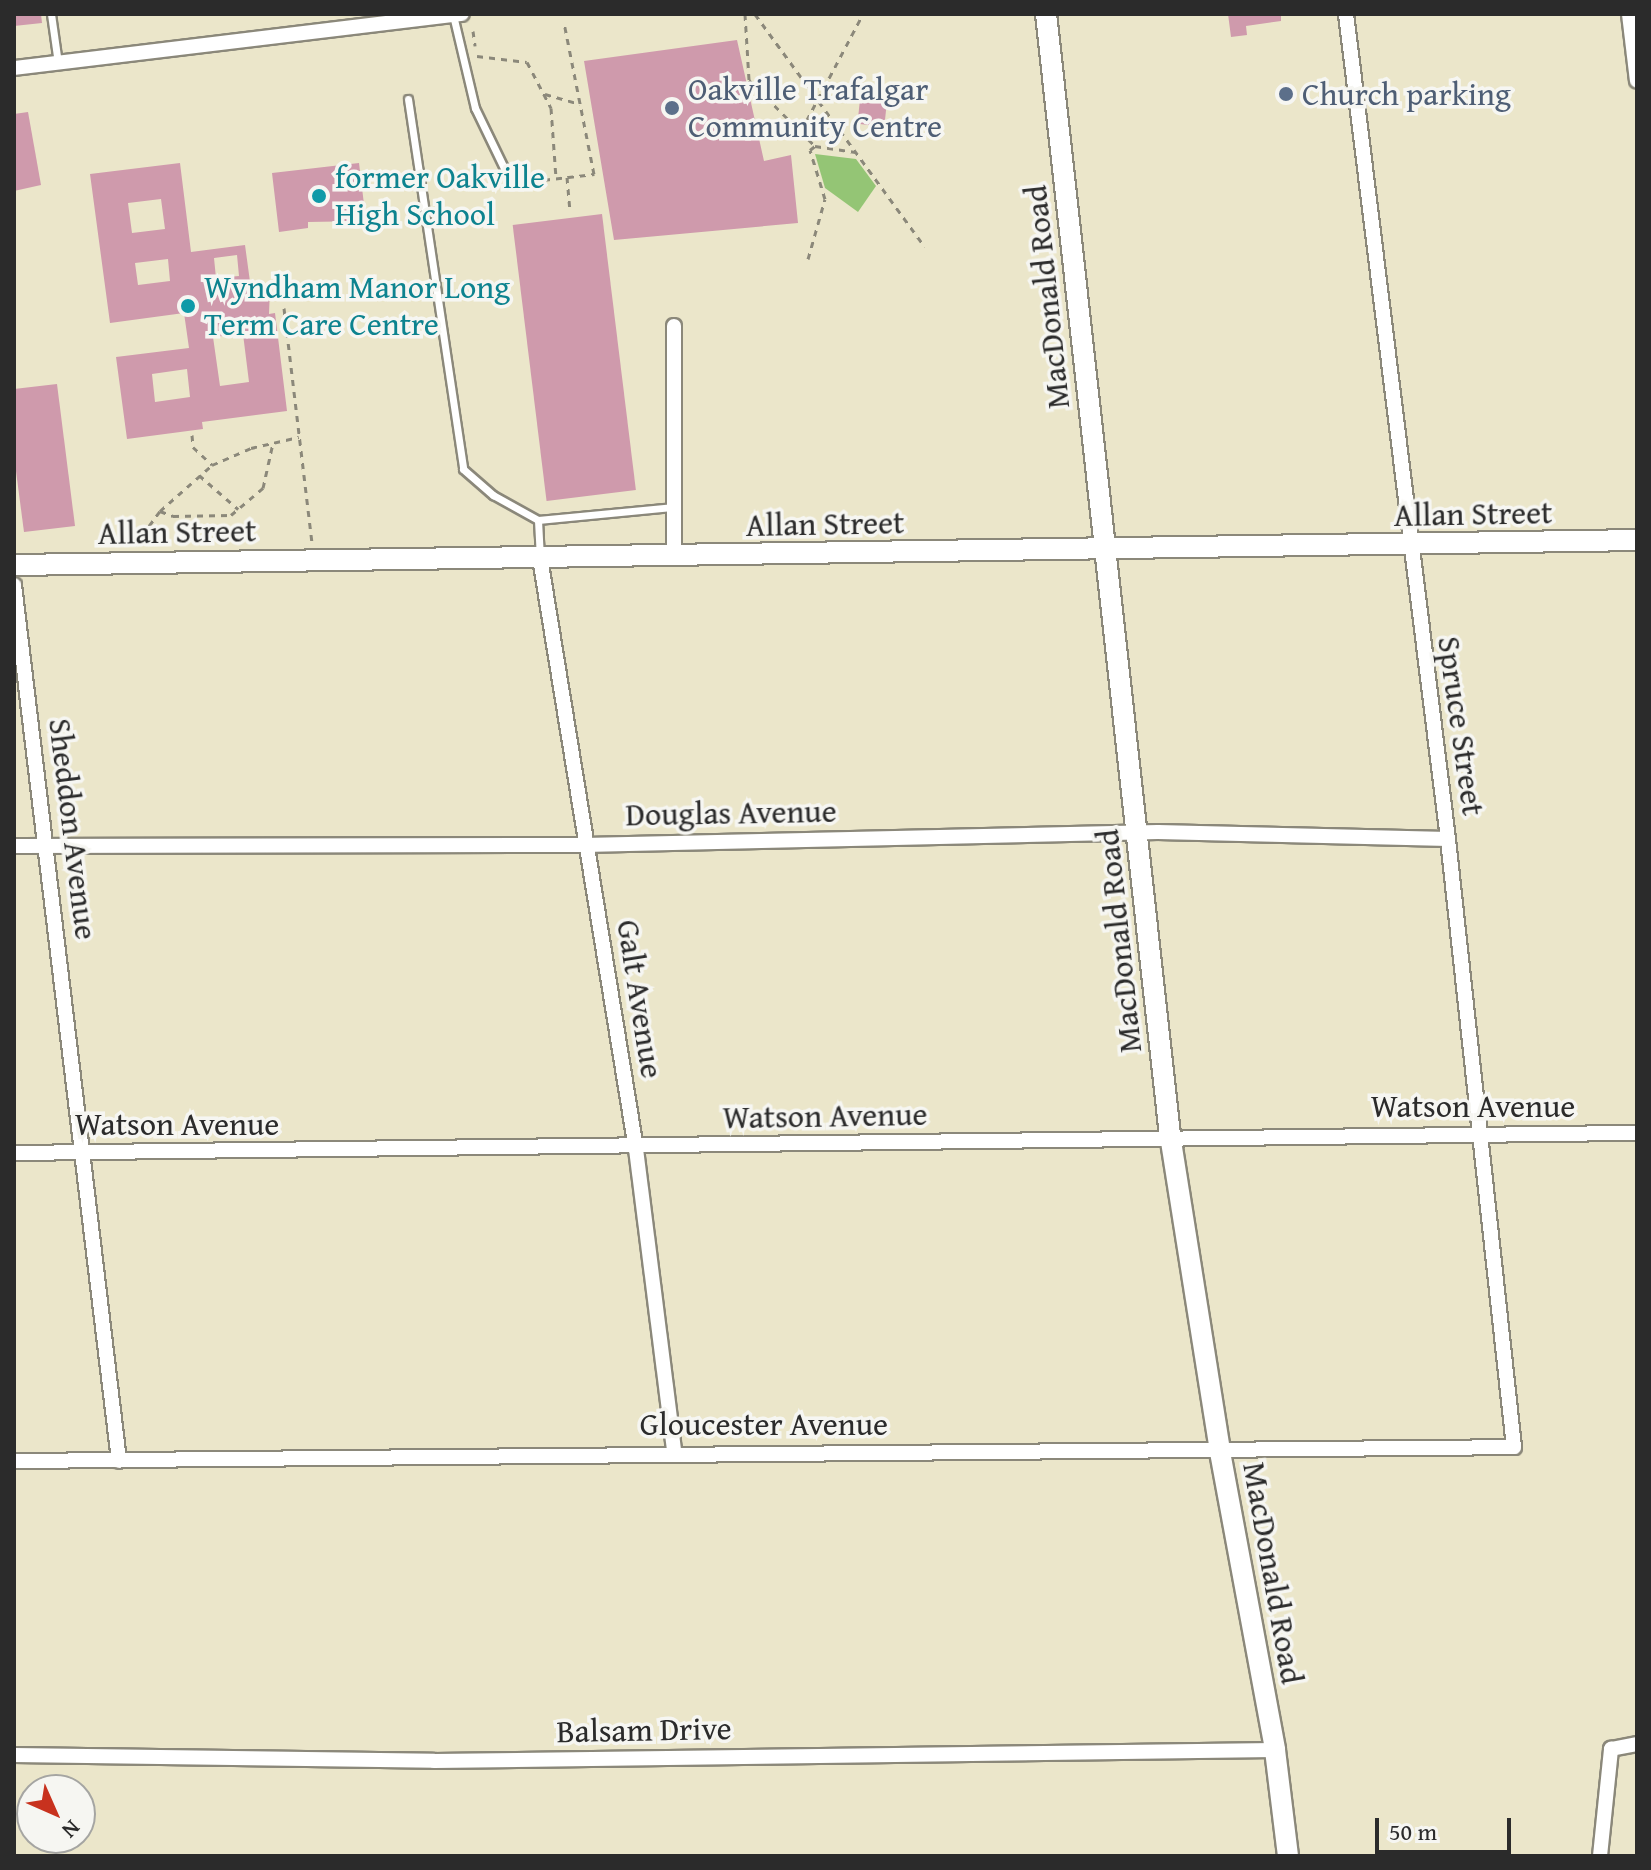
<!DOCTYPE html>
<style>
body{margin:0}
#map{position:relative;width:1651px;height:1870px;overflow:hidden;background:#ebe6ca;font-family:"Gentium Book Plus",serif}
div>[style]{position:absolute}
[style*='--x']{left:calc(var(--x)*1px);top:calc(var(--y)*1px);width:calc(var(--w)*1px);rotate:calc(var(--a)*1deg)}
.green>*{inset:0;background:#94c575}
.building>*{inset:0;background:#cf9aac;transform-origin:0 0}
.path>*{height:3px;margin-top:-1.5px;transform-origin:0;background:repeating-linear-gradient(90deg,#8b887a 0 6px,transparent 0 12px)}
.roads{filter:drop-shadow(2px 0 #8b887a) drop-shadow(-2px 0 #8b887a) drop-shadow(0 2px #8b887a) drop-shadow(0 -2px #8b887a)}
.lane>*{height:7px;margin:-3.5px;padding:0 3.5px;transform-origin:3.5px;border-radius:3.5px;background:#fff}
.street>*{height:14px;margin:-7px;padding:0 7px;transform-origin:7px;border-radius:7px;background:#fff}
.secondary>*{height:20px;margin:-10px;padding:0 10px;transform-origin:10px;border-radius:10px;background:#fff}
.dots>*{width:22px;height:22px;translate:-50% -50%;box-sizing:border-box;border:4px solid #f6f6f2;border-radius:50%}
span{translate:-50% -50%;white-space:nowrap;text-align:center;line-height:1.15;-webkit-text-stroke:7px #f6f6f2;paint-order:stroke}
.service-label{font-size:32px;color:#4e5e75}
.left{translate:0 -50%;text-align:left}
.culture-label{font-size:32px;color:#0d838f}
.street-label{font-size:32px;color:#2b2b2b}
.frame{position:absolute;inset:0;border:16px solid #2b2b2b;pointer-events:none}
.north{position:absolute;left:16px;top:1774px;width:80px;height:80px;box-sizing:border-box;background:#f6f6f2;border:2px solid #a5a5a2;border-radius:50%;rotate:135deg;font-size:22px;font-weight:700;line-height:32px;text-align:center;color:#2b2b2b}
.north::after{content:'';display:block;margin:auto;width:28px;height:36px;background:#c8321e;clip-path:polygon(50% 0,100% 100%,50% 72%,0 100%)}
.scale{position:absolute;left:1375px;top:1818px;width:136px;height:36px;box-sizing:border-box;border:4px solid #2b2b2b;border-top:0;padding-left:10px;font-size:24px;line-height:28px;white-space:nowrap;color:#2b2b2b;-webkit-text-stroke:6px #f6f6f2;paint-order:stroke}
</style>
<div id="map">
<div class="green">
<div style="clip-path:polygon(815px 154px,856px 159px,876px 186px,858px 212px,825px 188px)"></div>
</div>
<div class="building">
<div style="clip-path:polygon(14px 14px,41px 14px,42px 23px,14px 26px)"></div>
<div style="clip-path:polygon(1228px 14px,1281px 14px,1281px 21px,1246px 26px,1247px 35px,1231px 37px)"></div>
<div style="clip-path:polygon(737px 40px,764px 161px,791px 155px,798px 223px,614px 240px,584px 61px)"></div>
<div style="left:861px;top:90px;width:27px;height:34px;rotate:6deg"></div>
<div style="clip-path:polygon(28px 112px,41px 185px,14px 191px,14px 114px)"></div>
<div style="clip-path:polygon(evenodd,180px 163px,191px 252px,245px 245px,251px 289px,270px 288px,269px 314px,275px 313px,287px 411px,202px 422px,203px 429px,127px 439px,116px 357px,189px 348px,184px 313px,110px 323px,90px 174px,180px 163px,161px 199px,165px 229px,132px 233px,128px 203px,161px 199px,180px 163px,237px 255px,239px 276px,216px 278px,214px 258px,237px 255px,180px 163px,168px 259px,170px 281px,138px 285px,135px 263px,168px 259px,180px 163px,243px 334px,249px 382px,220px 386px,213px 337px,243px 334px,180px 163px,187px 369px,190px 397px,155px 402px,152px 374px,187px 369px)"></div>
<div style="clip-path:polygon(359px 163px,366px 221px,308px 222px,308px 228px,279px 232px,272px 173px)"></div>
<div style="left:602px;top:214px;width:278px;height:90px;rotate:83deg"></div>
<div style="clip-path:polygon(57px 384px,75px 526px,24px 532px,14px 456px,14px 389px)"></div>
</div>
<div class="path">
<div style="--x:745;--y:14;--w:66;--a:86.5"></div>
<div style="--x:749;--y:80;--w:93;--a:45"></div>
<div style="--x:815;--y:146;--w:41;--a:8.3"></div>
<div style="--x:755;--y:14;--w:288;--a:53.9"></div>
<div style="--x:473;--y:31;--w:15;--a:82"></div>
<div style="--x:477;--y:56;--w:50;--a:6.8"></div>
<div style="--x:527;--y:62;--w:52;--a:62.4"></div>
<div style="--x:551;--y:108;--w:70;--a:85.9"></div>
<div style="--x:545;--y:94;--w:36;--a:16"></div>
<div style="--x:801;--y:131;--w:132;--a:-62.1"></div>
<div style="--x:567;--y:177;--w:32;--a:85"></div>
<div style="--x:508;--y:184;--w:87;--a:-6.6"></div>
<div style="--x:594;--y:174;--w:155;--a:-101.2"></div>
<div style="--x:808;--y:259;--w:62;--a:-74.2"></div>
<div style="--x:825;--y:199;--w:51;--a:-107"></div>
<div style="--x:810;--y:150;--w:6;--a:-39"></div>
<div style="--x:284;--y:308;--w:237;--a:83.2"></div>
<div style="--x:192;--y:435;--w:12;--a:85"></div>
<div style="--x:193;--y:447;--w:26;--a:43"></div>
<div style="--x:199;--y:475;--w:52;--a:41.1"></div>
<div style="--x:160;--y:511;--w:14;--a:21"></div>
<div style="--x:173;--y:516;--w:58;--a:-1"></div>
<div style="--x:231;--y:515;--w:42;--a:-40.2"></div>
<div style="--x:263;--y:488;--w:46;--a:-77.5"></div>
<div style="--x:135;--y:545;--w:42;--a:-53.7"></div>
<div style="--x:160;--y:511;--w:69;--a:-41.5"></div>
<div style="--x:212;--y:465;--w:43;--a:-23.6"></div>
<div style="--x:251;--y:448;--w:49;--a:-12.9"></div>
</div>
<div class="roads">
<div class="lane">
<div style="--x:51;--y:14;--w:49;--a:81.9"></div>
<div style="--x:453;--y:15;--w:96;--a:76.7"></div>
<div style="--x:475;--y:108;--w:69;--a:64.2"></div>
<div style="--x:408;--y:99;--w:374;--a:81.5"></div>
<div style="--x:463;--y:469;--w:40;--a:41"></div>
<div style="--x:493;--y:495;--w:51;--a:29.1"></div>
<div style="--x:538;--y:520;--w:36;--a:87"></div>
<div style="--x:538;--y:520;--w:137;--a:-5.5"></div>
</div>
<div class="street">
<div style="--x:1629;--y:14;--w:67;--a:83.2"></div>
<div style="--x:14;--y:68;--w:451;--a:-6.9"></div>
<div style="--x:674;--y:326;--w:230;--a:90"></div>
<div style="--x:540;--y:558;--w:599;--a:80.77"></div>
<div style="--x:636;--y:1149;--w:304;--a:82.8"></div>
<div style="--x:14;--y:585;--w:882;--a:83.16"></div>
<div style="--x:14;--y:846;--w:570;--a:-0.1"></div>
<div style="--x:584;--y:845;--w:574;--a:-1.3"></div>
<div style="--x:1158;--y:832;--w:290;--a:1.4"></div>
<div style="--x:14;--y:1153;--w:1623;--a:-0.71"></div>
<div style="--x:14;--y:1461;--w:1500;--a:-0.53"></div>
<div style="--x:1514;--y:1447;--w:612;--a:-96.2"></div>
<div style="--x:1448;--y:839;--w:831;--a:-97.05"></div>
<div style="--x:14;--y:1755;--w:420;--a:0.8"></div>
<div style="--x:434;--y:1761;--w:841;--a:-0.75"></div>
<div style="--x:1600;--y:1856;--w:108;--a:-84.1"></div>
<div style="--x:1611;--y:1749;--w:26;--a:-11"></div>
</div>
<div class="secondary">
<div style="--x:1046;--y:14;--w:1128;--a:83.69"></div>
<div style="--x:1170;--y:1135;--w:321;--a:81"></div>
<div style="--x:1220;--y:1452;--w:303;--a:79.5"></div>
<div style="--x:1275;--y:1750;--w:107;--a:83"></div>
<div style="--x:14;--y:565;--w:1623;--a:-0.88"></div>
</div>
</div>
<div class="dots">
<div style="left:1286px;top:94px;background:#5c6f8a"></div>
<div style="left:672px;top:108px;background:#5c6f8a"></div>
<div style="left:319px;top:196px;background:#0f9aa8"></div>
<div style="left:188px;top:306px;background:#0f9aa8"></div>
</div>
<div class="service-label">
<span class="left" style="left:688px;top:108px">Oakville Trafalgar<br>Community Centre</span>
<span class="left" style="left:1302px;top:94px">Church parking</span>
</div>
<div class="culture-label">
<span class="left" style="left:335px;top:196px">former Oakville<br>High School</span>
<span class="left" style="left:204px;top:306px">Wyndham Manor Long<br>Term Care Centre</span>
</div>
<div class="street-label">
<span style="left:1047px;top:297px;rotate:-96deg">MacDonald Road</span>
<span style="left:1473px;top:514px;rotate:-1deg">Allan Street</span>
<span style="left:825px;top:524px;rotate:-1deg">Allan Street</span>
<span style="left:177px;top:532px;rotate:-1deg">Allan Street</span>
<span style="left:1461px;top:726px;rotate:82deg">Spruce Street</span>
<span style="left:731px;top:813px;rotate:-1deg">Douglas Avenue</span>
<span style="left:73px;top:829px;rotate:83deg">Sheddon Avenue</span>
<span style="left:1119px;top:941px;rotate:-96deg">MacDonald Road</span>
<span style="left:640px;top:999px;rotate:81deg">Galt Avenue</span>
<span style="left:1473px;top:1106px">Watson Avenue</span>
<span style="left:825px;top:1116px;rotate:-1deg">Watson Avenue</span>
<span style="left:177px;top:1124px">Watson Avenue</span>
<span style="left:764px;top:1424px">Gloucester Avenue</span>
<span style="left:1273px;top:1573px;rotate:80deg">MacDonald Road</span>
<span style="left:644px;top:1730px;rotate:-1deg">Balsam Drive</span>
</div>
<div class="frame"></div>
<div class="north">N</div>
<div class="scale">50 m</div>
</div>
